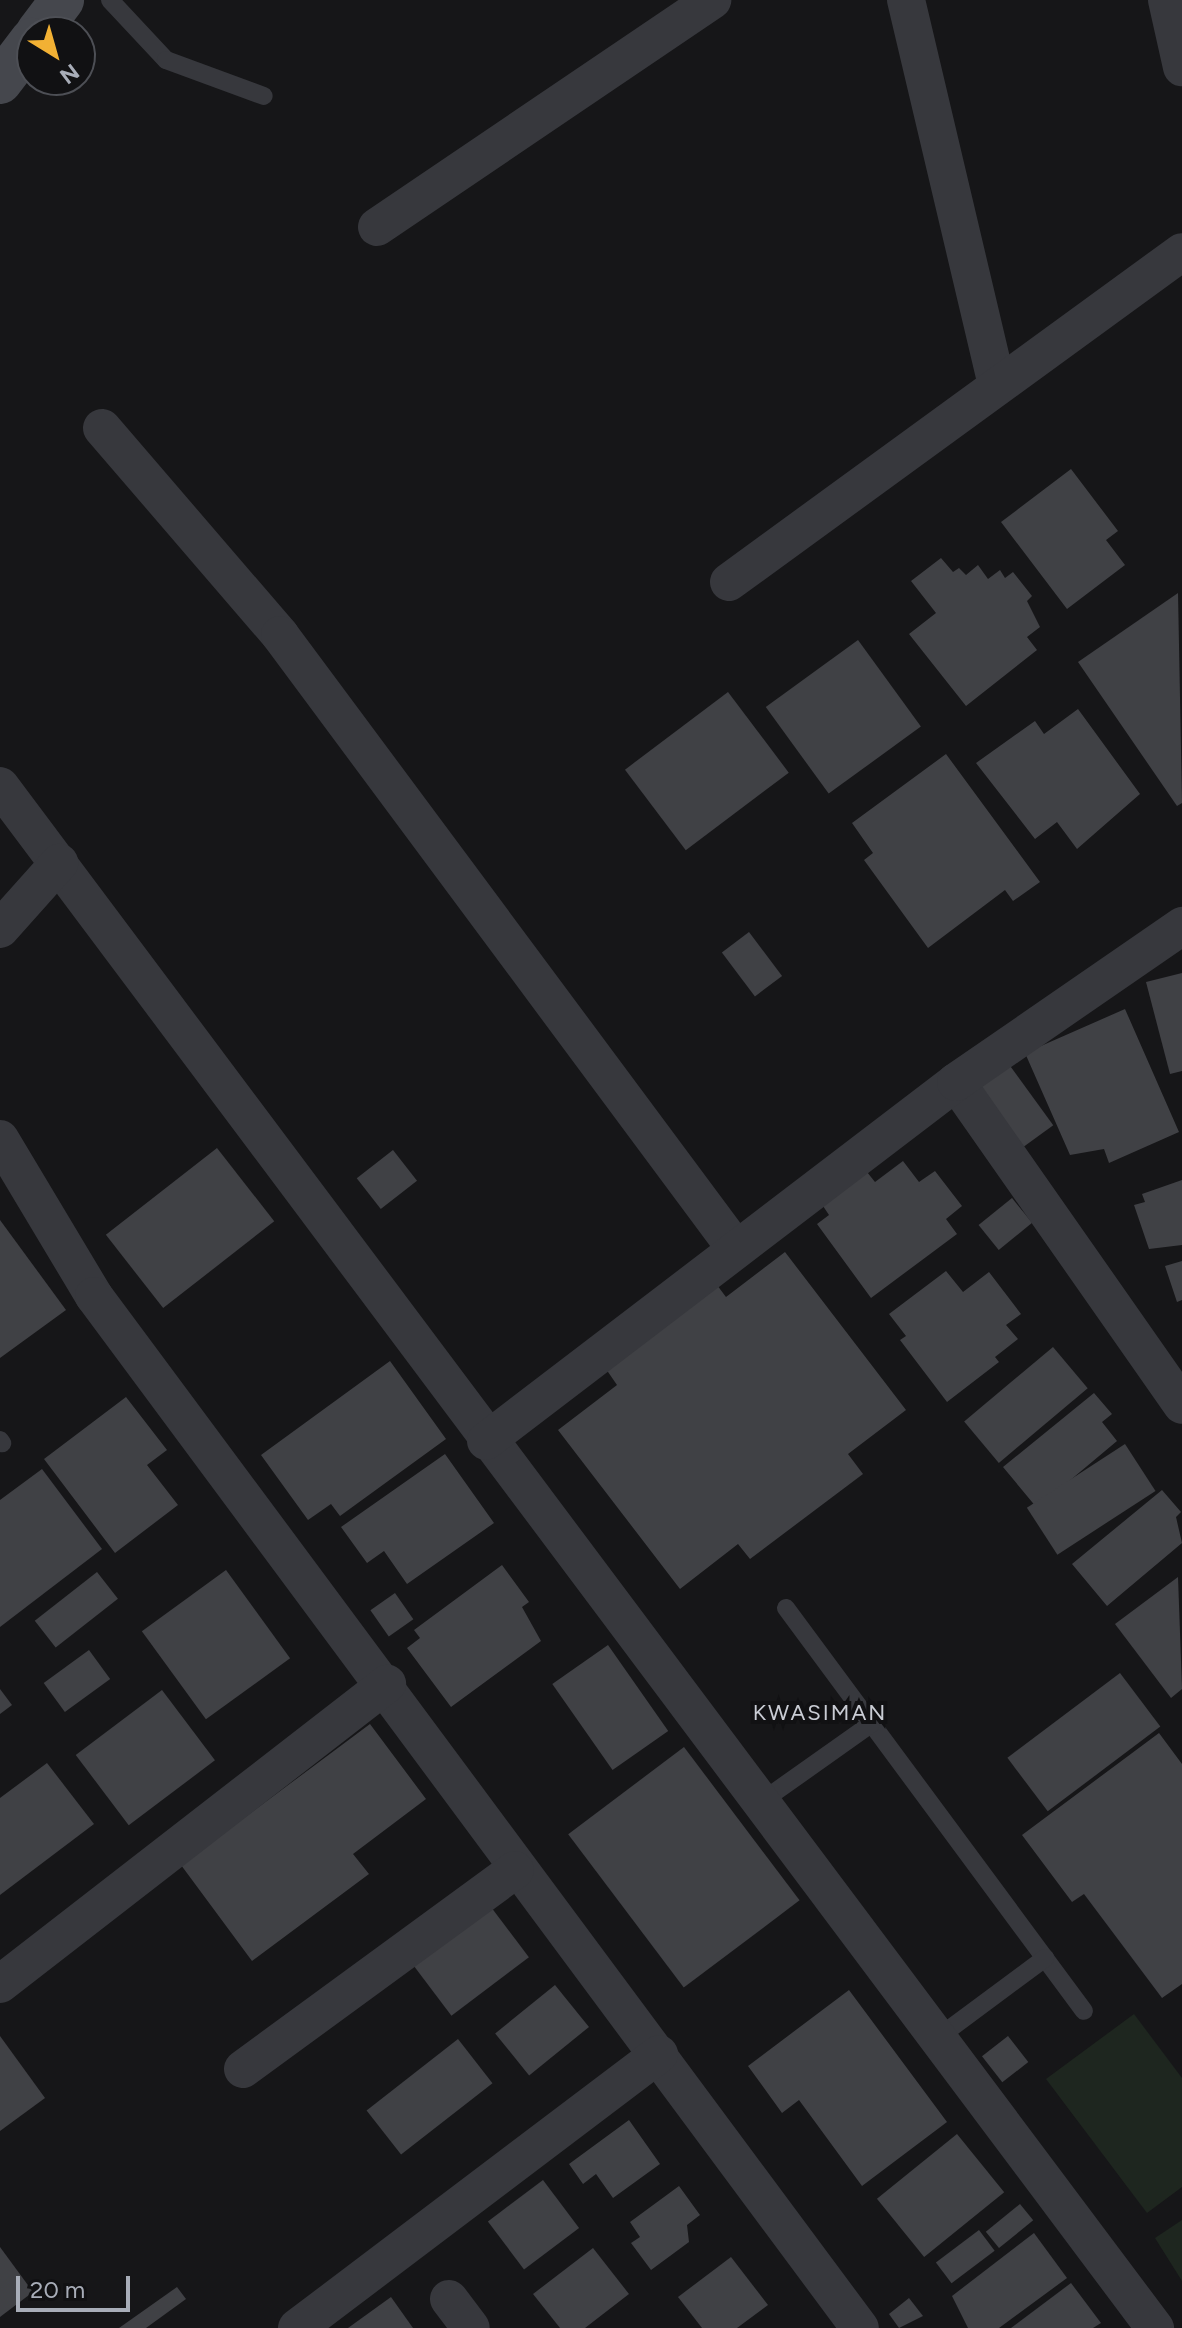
<!DOCTYPE html>
<style>
body{margin:0}
#map{position:relative;width:1182px;height:2328px;overflow:hidden;background:#161618;font-family:Figtree,sans-serif}
div>[style]{position:absolute}
[style*='--x']{left:calc(var(--x)*1px);top:calc(var(--y)*1px);width:calc(var(--w)*1px);rotate:calc(var(--a)*1deg)}
.green>*{inset:0;background:#1e261f}
.building>*{inset:0;background:#404145;transform-origin:0 0}
.lane>*{height:18px;margin:-9px;padding:0 9px;transform-origin:9px;border-radius:9px;background:#37383d}
.street>*{height:38px;margin:-19px;padding:0 19px;transform-origin:19px;border-radius:19px;background:#37383d}
.secondary>*{height:44px;margin:-22px;padding:0 22px;transform-origin:22px;border-radius:22px;background:#45474d}
span{translate:-50% -50%;white-space:nowrap;text-align:center;line-height:1.15;-webkit-text-stroke:8px #111113;paint-order:stroke}
.neighbourhood-label{font-size:22px;color:#c9ccd4;letter-spacing:2px}
.north{position:absolute;left:16px;top:16px;width:80px;height:80px;box-sizing:border-box;background:#111113;border:2px solid #4d4f55;border-radius:50%;rotate:143deg;font-size:22px;font-weight:700;line-height:32px;text-align:center;color:#a8adb8}
.north::after{content:'';display:block;margin:auto;width:28px;height:36px;background:#f2b134;clip-path:polygon(50% 0,100% 100%,50% 72%,0 100%)}
.scale{position:absolute;left:16px;top:2276px;width:114px;height:36px;box-sizing:border-box;border:4px solid #a8adb8;border-top:0;padding-left:10px;font-size:24px;line-height:28px;white-space:nowrap;color:#a8adb8;-webkit-text-stroke:6px #111113;paint-order:stroke}
</style>
<div id="map">
<div class="green">
<div style="clip-path:polygon(1134px 2014px,1182px 2078px,1182px 2187px,1147px 2213px,1046px 2079px)"></div>
<div style="clip-path:polygon(1182px 2220px,1182px 2281px,1155px 2238px)"></div>
</div>
<div class="building">
<div style="clip-path:polygon(1071px 469px,1118px 531px,1106px 540px,1125px 565px,1067px 609px,1001px 522px)"></div>
<div style="clip-path:polygon(941px 558px,953px 572px,959px 568px,966px 575px,978px 565px,988px 579px,1000px 570px,1005px 578px,1013px 572px,1032px 596px,1027px 601px,1040px 627px,1027px 637px,1037px 650px,966px 706px,909px 634px,936px 613px,911px 581px)"></div>
<div style="clip-path:polygon(1178px 593px,1182px 803px,1177px 806px,1078px 662px)"></div>
<div style="left:858px;top:640px;width:107px;height:114px;rotate:54deg"></div>
<div style="left:728px;top:692px;width:101px;height:129px;rotate:53deg"></div>
<div style="clip-path:polygon(1078px 709px,1140px 794px,1077px 849px,1057px 822px,1035px 839px,976px 763px,1035px 721px,1044px 734px)"></div>
<div style="clip-path:polygon(946px 754px,1040px 882px,1013px 901px,1005px 890px,928px 948px,864px 860px,873px 853px,852px 823px)"></div>
<div style="left:749px;top:932px;width:55px;height:34px;rotate:53deg"></div>
<div style="clip-path:polygon(1182px 973px,1182px 1071px,1170px 1074px,1146px 982px)"></div>
<div style="clip-path:polygon(1125px 1009px,1179px 1132px,1109px 1163px,1104px 1149px,1070px 1155px,1025px 1053px)"></div>
<div style="left:1008px;top:1063px;width:77px;height:37px;rotate:54deg"></div>
<div style="left:217px;top:1148px;width:93px;height:141px;rotate:52deg"></div>
<div style="left:393px;top:1150px;width:39px;height:46px;rotate:52deg"></div>
<div style="clip-path:polygon(903px 1161px,919px 1182px,935px 1171px,962px 1206px,946px 1219px,957px 1234px,871px 1298px,817px 1224px,829px 1215px,823px 1206px,867px 1172px,875px 1182px)"></div>
<div style="clip-path:polygon(1182px 1180px,1182px 1245px,1149px 1249px,1134px 1205px,1145px 1202px,1142px 1194px)"></div>
<div style="left:1012px;top:1198px;width:32px;height:43px;rotate:51deg"></div>
<div style="clip-path:polygon(0 1220px,66px 1310px,0 1358px)"></div>
<div style="clip-path:polygon(785px 1252px,906px 1410px,848px 1454px,863px 1474px,750px 1559px,738px 1544px,680px 1589px,558px 1430px,617px 1385px,606px 1369px,717px 1285px,726px 1297px)"></div>
<div style="clip-path:polygon(1182px 1261px,1182px 1300px,1177px 1302px,1165px 1266px)"></div>
<div style="clip-path:polygon(946px 1271px,963px 1292px,989px 1272px,1021px 1314px,1006px 1325px,1018px 1339px,995px 1357px,999px 1362px,947px 1402px,900px 1340px,906px 1336px,889px 1314px)"></div>
<div style="left:1053px;top:1347px;width:54px;height:116px;rotate:50deg"></div>
<div style="clip-path:polygon(390px 1361px,446px 1439px,340px 1516px,331px 1504px,308px 1520px,261px 1455px)"></div>
<div style="clip-path:polygon(1094px 1393px,1112px 1414px,1102px 1422px,1117px 1441px,1037px 1508px,1003px 1467px)"></div>
<div style="clip-path:polygon(126px 1397px,167px 1450px,147px 1465px,178px 1505px,115px 1553px,44px 1459px)"></div>
<div style="left:1125px;top:1444px;width:56px;height:117px;rotate:57deg"></div>
<div style="clip-path:polygon(445px 1454px,494px 1523px,407px 1584px,384px 1551px,367px 1563px,341px 1527px)"></div>
<div style="clip-path:polygon(42px 1469px,102px 1549px,0 1627px,0 1500px)"></div>
<div style="clip-path:polygon(1162px 1490px,1181px 1512px,1176px 1517px,1182px 1543px,1107px 1606px,1072px 1564px)"></div>
<div style="clip-path:polygon(502px 1565px,529px 1602px,522px 1607px,541px 1641px,451px 1707px,407px 1648px,420px 1638px,414px 1630px)"></div>
<div style="left:226px;top:1570px;width:109px;height:104px;rotate:54deg"></div>
<div style="left:97px;top:1572px;width:34px;height:79px;rotate:52deg"></div>
<div style="clip-path:polygon(1178px 1577px,1182px 1689px,1171px 1698px,1115px 1624px)"></div>
<div style="left:395px;top:1593px;width:32px;height:30px;rotate:55deg"></div>
<div style="left:608px;top:1645px;width:105px;height:68px;rotate:55deg"></div>
<div style="left:89px;top:1650px;width:36px;height:56px;rotate:54deg"></div>
<div style="left:1120px;top:1673px;width:67px;height:141px;rotate:53deg"></div>
<div style="clip-path:polygon(0 1689px,12px 1705px,0 1714px)"></div>
<div style="left:162px;top:1690px;width:88px;height:108px;rotate:53deg"></div>
<div style="clip-path:polygon(370px 1724px,426px 1799px,353px 1854px,369px 1874px,252px 1961px,181px 1865px)"></div>
<div style="clip-path:polygon(1159px 1733px,1182px 1764px,1182px 1984px,1162px 1998px,1084px 1894px,1072px 1902px,1022px 1835px)"></div>
<div style="left:684px;top:1747px;width:192px;height:145px;rotate:53deg"></div>
<div style="clip-path:polygon(47px 1763px,94px 1824px,0 1895px,0 1798px)"></div>
<div style="left:491px;top:1907px;width:63px;height:97px;rotate:53deg"></div>
<div style="left:555px;top:1985px;width:54px;height:77px;rotate:51deg"></div>
<div style="clip-path:polygon(849px 1990px,947px 2122px,862px 2186px,799px 2100px,782px 2113px,748px 2066px)"></div>
<div style="clip-path:polygon(0 2036px,45px 2098px,0 2131px)"></div>
<div style="left:1008px;top:2036px;width:33px;height:33px;rotate:52deg"></div>
<div style="left:458px;top:2039px;width:56px;height:116px;rotate:52deg"></div>
<div style="clip-path:polygon(629px 2120px,660px 2164px,613px 2198px,596px 2174px,583px 2184px,569px 2164px)"></div>
<div style="left:957px;top:2134px;width:75px;height:103px;rotate:51deg"></div>
<div style="left:543px;top:2180px;width:60px;height:69px;rotate:53deg"></div>
<div style="clip-path:polygon(679px 2186px,700px 2215px,687px 2225px,689px 2242px,651px 2270px,631px 2243px,640px 2237px,630px 2222px)"></div>
<div style="left:1020px;top:2204px;width:21px;height:44px;rotate:51deg"></div>
<div style="left:979px;top:2230px;width:26px;height:54px;rotate:53deg"></div>
<div style="clip-path:polygon(1034px 2233px,1067px 2278px,999px 2328px,968px 2328px,952px 2296px)"></div>
<div style="clip-path:polygon(0 2247px,33px 2292px,0 2317px)"></div>
<div style="clip-path:polygon(593px 2248px,629px 2294px,585px 2328px,560px 2328px,533px 2294px)"></div>
<div style="clip-path:polygon(731px 2257px,768px 2305px,737px 2328px,702px 2328px,678px 2297px)"></div>
<div style="clip-path:polygon(1071px 2283px,1101px 2323px,1093px 2328px,1011px 2328px)"></div>
<div style="clip-path:polygon(177px 2287px,186px 2299px,146px 2328px,119px 2328px)"></div>
<div style="clip-path:polygon(391px 2297px,413px 2328px,348px 2328px)"></div>
<div style="clip-path:polygon(909px 2298px,923px 2316px,899px 2328px,889px 2314px)"></div>
</div>
<div class="lane">
<div style="--x:110;--y:0;--w:82;--a:47"></div>
<div style="--x:166;--y:60;--w:104;--a:20.2"></div>
<div style="--x:0;--y:1440;--w:4;--a:56"></div>
<div style="--x:786;--y:1608;--w:501;--a:53.52"></div>
<div style="--x:758;--y:1804;--w:138;--a:-35.3"></div>
<div style="--x:936;--y:2039;--w:136;--a:-36.6"></div>
</div>
<div class="street">
<div style="--x:906;--y:0;--w:396;--a:76.7"></div>
<div style="--x:1167;--y:0;--w:69;--a:77.4"></div>
<div style="--x:377;--y:227;--w:405;--a:-34.1"></div>
<div style="--x:102;--y:428;--w:273;--a:49.3"></div>
<div style="--x:280;--y:635;--w:765;--a:53.4"></div>
<div style="--x:729;--y:582;--w:560;--a:-36.07"></div>
<div style="--x:0;--y:786;--w:1927;--a:53.17"></div>
<div style="--x:0;--y:929;--w:89;--a:-48.2"></div>
<div style="--x:956;--y:1082;--w:394;--a:55"></div>
<div style="--x:0;--y:1139;--w:183;--a:59.1"></div>
<div style="--x:94;--y:1296;--w:1285;--a:53.42"></div>
<div style="--x:486;--y:1441;--w:591;--a:-37.37"></div>
<div style="--x:956;--y:1082;--w:275;--a:-34.6"></div>
<div style="--x:0;--y:1984;--w:490;--a:-37.8"></div>
<div style="--x:243;--y:2069;--w:337;--a:-36.2"></div>
<div style="--x:449;--y:2299;--w:36;--a:53"></div>
<div style="--x:297;--y:2328;--w:454;--a:-37.1"></div>
</div>
<div class="secondary">
<div style="--x:38;--y:32;--w:40;--a:-53"></div>
<div style="--x:0;--y:82;--w:53;--a:-52.7"></div>
</div>
<div class="neighbourhood-label">
<span style="left:820px;top:1713px">KWASIMAN</span>
</div>
<div class="north">N</div>
<div class="scale">20 m</div>
</div>
